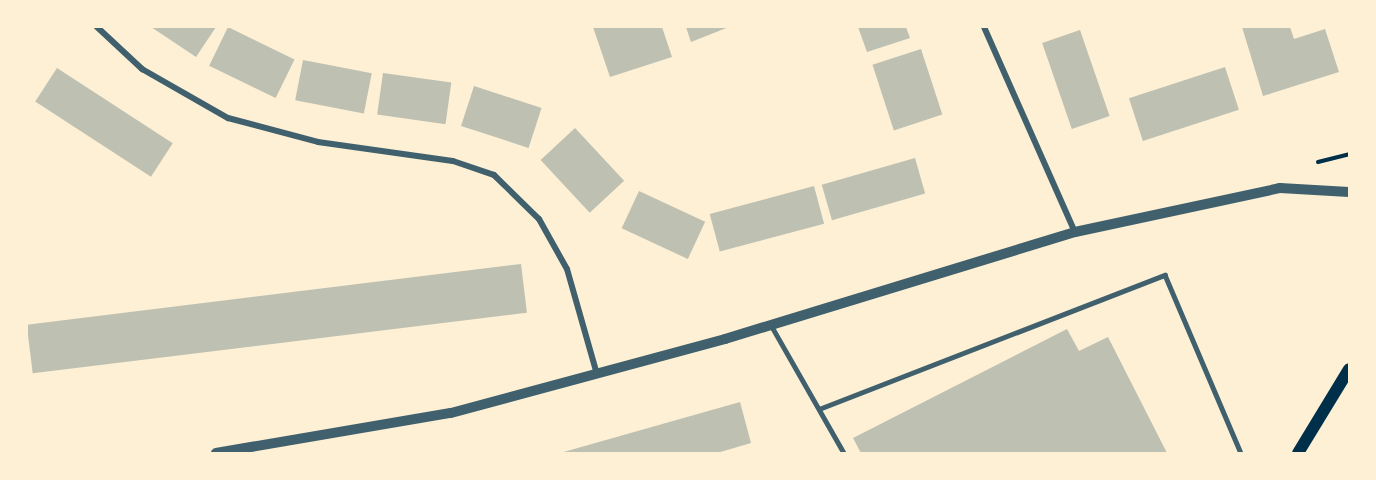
<!DOCTYPE html>
<style>
body{margin:0}
#map{position:relative;width:1376px;height:480px;overflow:hidden;background:#fdf0d5;font-family:"Alegreya Sans",sans-serif}
div>[style]{position:absolute}
[style*='--x']{left:calc(var(--x)*1px);top:calc(var(--y)*1px);width:calc(var(--w)*1px);rotate:calc(var(--a)*1deg)}
.building>*{inset:0;background:#bec0b2;transform-origin:0 0}
.path>*{height:4px;margin:-2px;padding:0 2px;transform-origin:2px;border-radius:2px;background:#003049}
.service>*{height:4.5px;margin:-2.25px;padding:0 2.25px;transform-origin:2.25px;border-radius:2.25px;background:#3f606c}
.minor>*{height:6px;margin:-3px;padding:0 3px;transform-origin:3px;border-radius:3px;background:#3f606c}
.tertiary>*{height:10px;margin:-5px;padding:0 5px;transform-origin:5px;border-radius:5px;background:#3f606c}
.secondary>*{height:12px;margin:-6px;padding:0 6px;transform-origin:6px;border-radius:6px;background:#003049}
span{translate:-50% -50%;white-space:nowrap;text-align:center;line-height:1.15;-webkit-text-stroke:6px #fdf0d5;paint-order:stroke}
.frame{position:absolute;inset:0;border:28px solid #fdf0d5;pointer-events:none}
</style>
<div id="map">
<div class="building">
<div style="clip-path:polygon(151px 27px,216px 27px,196px 57px)"></div>
<div style="left:228px;top:27px;width:74px;height:43px;rotate:26deg"></div>
<div style="clip-path:polygon(593px 27px,662px 27px,672px 57px,610px 77px)"></div>
<div style="clip-path:polygon(686px 27px,729px 27px,691px 42px)"></div>
<div style="clip-path:polygon(858px 27px,906px 27px,910px 38px,867px 52px)"></div>
<div style="clip-path:polygon(1242px 27px,1290px 27px,1294px 39px,1325px 29px,1339px 72px,1263px 96px)"></div>
<div style="left:1080px;top:30px;width:91px;height:40px;rotate:71deg"></div>
<div style="left:921px;top:49px;width:69px;height:51px;rotate:72deg"></div>
<div style="left:303px;top:60px;width:70px;height:41px;rotate:11deg"></div>
<div style="left:1225px;top:67px;width:45px;height:101px;rotate:72deg"></div>
<div style="left:57px;top:68px;width:138px;height:40px;rotate:33deg"></div>
<div style="left:383px;top:73px;width:69px;height:42px;rotate:8deg"></div>
<div style="left:474px;top:86px;width:71px;height:42px;rotate:18deg"></div>
<div style="left:575px;top:128px;width:72px;height:47px;rotate:47deg"></div>
<div style="left:915px;top:158px;width:37px;height:97px;rotate:74deg"></div>
<div style="left:814px;top:186px;width:39px;height:108px;rotate:75deg"></div>
<div style="left:639px;top:191px;width:73px;height:41px;rotate:25deg"></div>
<div style="left:521px;top:264px;width:49px;height:498px;rotate:83deg"></div>
<div style="clip-path:polygon(1067px 329px,1079px 351px,1108px 337px,1167px 453px,861px 453px,853px 438px)"></div>
<div style="clip-path:polygon(740px 402px,751px 443px,717px 453px,560px 453px)"></div>
</div>
<div class="path">
<div style="--x:1318;--y:162;--w:32;--a:-14"></div>
</div>
<div class="service">
<div style="--x:771;--y:325;--w:147;--a:60.3"></div>
<div style="--x:819;--y:409;--w:371;--a:-21.2"></div>
<div style="--x:1165;--y:275;--w:194;--a:66.9"></div>
</div>
<div class="minor">
<div style="--x:97;--y:27;--w:62;--a:43"></div>
<div style="--x:142;--y:69;--w:99;--a:29.7"></div>
<div style="--x:228;--y:118;--w:93;--a:14.9"></div>
<div style="--x:318;--y:142;--w:136;--a:8"></div>
<div style="--x:453;--y:161;--w:43;--a:18.9"></div>
<div style="--x:494;--y:175;--w:63;--a:44.4"></div>
<div style="--x:539;--y:219;--w:57;--a:60.8"></div>
<div style="--x:567;--y:269;--w:109;--a:74.1"></div>
<div style="--x:984;--y:27;--w:224;--a:66.1"></div>
</div>
<div class="tertiary">
<div style="--x:216;--y:453;--w:238;--a:-9.7"></div>
<div style="--x:451;--y:413;--w:284;--a:-15.1"></div>
<div style="--x:725;--y:339;--w:366;--a:-17"></div>
<div style="--x:1075;--y:232;--w:210;--a:-12.1"></div>
<div style="--x:1280;--y:188;--w:69;--a:3.3"></div>
</div>
<div class="secondary">
<div style="--x:1298;--y:453;--w:98;--a:-58.7"></div>
</div>
<div class="frame"></div>
</div>
